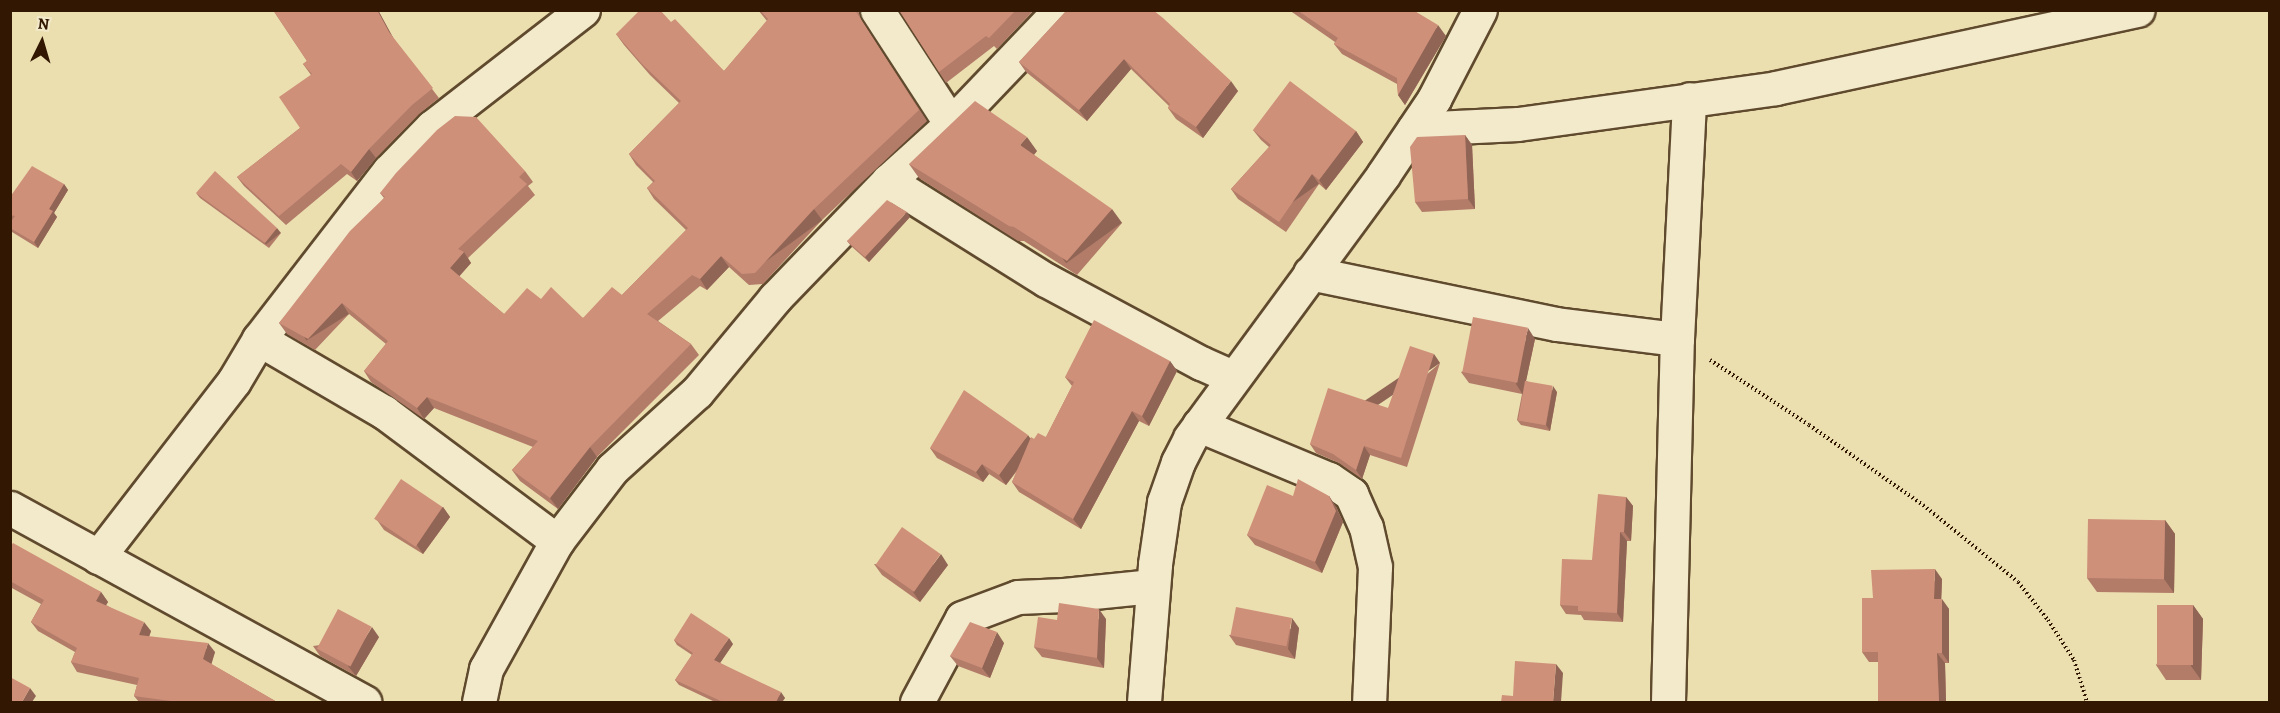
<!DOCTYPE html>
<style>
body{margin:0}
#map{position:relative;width:2280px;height:713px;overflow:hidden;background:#ebdeaf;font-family:Alegreya,serif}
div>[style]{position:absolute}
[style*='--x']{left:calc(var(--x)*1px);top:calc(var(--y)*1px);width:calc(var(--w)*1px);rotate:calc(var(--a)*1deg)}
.path>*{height:4px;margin-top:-2px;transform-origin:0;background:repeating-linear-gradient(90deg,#321803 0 1.5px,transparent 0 4.5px)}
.roads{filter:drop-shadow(2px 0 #604a2e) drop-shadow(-2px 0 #604a2e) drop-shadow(0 2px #604a2e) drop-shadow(0 -2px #604a2e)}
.minor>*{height:33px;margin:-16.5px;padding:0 16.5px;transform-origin:16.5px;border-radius:16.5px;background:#f2eacb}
.wall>*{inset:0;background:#b27c69}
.shaded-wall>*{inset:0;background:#916555;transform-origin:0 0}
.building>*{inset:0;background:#cf907a;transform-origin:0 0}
span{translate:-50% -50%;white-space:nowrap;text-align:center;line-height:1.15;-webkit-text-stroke:4.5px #f2eacb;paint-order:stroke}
.frame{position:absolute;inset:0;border:12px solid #321803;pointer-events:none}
.north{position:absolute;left:12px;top:12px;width:60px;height:60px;-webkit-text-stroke:4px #f2eacb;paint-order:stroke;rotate:5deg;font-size:16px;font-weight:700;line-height:24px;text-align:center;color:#321803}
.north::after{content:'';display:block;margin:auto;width:21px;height:27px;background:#321803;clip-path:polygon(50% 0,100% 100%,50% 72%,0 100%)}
</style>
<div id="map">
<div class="path">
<div style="--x:1710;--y:360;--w:118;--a:33.3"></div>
<div style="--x:1809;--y:425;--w:139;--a:35.1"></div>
<div style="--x:1923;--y:505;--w:122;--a:39"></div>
<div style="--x:2018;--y:582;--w:48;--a:51.7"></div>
<div style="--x:2048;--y:620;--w:48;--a:57"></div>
<div style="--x:2074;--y:660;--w:44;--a:72.8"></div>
</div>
<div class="roads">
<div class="minor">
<div style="--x:877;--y:10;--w:136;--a:57"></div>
<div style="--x:1414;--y:129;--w:104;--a:-2.8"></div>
<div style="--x:1518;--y:124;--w:260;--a:-7.9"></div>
<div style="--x:1776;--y:88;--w:370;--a:-12.2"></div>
<div style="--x:888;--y:181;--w:186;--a:32.1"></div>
<div style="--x:1046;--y:280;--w:176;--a:28.2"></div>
<div style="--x:1201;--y:363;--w:35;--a:24"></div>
<div style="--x:1310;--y:273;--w:251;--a:11.7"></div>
<div style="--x:1556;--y:324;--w:122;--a:7.1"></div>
<div style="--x:259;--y:339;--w:145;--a:30.3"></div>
<div style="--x:384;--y:412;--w:216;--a:36.7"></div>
<div style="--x:1199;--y:425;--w:141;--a:22.6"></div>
<div style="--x:1329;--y:479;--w:27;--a:34"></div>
<div style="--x:1351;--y:494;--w:36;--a:66"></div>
<div style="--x:1366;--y:527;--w:41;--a:77.3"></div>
<div style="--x:1375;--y:567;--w:135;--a:92.5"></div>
<div style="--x:10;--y:508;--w:404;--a:28.7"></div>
<div style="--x:98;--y:557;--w:222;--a:-52.3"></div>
<div style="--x:234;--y:381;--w:49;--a:-59.2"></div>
<div style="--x:259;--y:339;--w:212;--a:-52.3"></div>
<div style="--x:389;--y:171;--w:62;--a:-45.7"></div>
<div style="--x:432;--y:127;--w:191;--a:-37.8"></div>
<div style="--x:479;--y:702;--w:34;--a:-78"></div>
<div style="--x:486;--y:669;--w:146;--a:-61"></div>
<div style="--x:557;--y:541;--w:91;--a:-52.6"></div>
<div style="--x:612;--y:469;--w:115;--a:-42.2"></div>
<div style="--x:697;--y:392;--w:122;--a:-50.3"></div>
<div style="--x:775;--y:298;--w:163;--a:-46"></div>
<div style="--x:888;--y:181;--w:85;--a:-42.1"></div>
<div style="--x:951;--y:124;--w:158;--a:-46.3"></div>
<div style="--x:917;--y:702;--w:95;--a:-61.8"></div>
<div style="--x:962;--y:618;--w:60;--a:-20.6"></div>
<div style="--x:1018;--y:597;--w:46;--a:-2.5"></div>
<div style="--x:1064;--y:595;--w:89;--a:-5.8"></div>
<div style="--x:1144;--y:702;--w:138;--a:-85.4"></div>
<div style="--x:1155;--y:564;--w:63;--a:-81.7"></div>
<div style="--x:1164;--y:502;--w:42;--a:-70.7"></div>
<div style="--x:1178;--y:462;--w:27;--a:-63"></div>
<div style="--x:1190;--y:438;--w:326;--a:-53.7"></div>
<div style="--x:1383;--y:175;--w:92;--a:-56.1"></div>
<div style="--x:1434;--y:99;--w:100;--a:-62.7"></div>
<div style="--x:1668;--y:702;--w:363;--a:-88.6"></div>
<div style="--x:1677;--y:339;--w:240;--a:-87.1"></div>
</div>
</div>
<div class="wall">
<div style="clip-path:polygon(273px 10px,378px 10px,393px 38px,439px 98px,419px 114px,376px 158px,357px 181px,347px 174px,286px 225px,244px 186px,237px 177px,300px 128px,311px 75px,303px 64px,307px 61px)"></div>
<div style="clip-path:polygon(758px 10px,858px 10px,861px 20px,927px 121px,822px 220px,763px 284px,749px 285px,729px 267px,707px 290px,700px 286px,658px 321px,691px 344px,699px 355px,597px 457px,558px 509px,520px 481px,512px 470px,533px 447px,434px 408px,424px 419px,371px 382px,364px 371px,386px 344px,349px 314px,315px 350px,287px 334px,279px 323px,384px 198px,380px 193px,525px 171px,533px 182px,528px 186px,535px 195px,468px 258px,471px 263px,459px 276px,504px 314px,541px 299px,583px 318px,622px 295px,686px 230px,654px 199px,647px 188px,653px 182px,636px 165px,629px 154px,679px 103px,650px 75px,624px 45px,616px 34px,671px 22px,724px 71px,767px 21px)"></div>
<div style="clip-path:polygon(899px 10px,1034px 10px,997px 49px,994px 46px,946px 83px)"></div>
<div style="clip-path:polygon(1067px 10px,1238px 91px,1203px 138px,1176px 119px,1168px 108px,1169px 106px,1131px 69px,1087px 121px,1026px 72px,1019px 62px)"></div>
<div style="clip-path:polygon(1289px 10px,1413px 10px,1446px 36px,1405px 105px,1398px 95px,1397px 84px,1342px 54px,1334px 44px,1335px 42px)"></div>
<div style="clip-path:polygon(1253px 130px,1356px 131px,1363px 142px,1326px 190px,1319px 184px,1286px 232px,1238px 199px,1231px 189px,1269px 147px,1261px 140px)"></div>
<div style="clip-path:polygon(1465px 135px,1472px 145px,1475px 209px,1422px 212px,1415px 202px)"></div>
<div style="clip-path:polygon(1037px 151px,1034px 155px,1122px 223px,1077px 275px,1024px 241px,1018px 241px,919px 178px,909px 164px)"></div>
<div style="clip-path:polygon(64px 184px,68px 190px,54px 213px,57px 217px,38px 248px,12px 232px,10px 229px,10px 223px,12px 220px,10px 220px,10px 197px)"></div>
<div style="clip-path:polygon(196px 193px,281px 233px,269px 248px,200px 198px)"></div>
<div style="clip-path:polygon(910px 217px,869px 262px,851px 246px,847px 241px)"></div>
<div style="clip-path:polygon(1535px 339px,1526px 381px,1557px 392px,1550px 431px,1521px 425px,1517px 420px,1522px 394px,1469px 383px,1461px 372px)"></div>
<div style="clip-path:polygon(1170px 361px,1177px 371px,1149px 426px,1139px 421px,1081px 529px,1019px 492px,1012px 482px,1017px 471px,1006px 485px,989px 474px,983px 482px,937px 458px,930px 448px,1030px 438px,1034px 439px,1046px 437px,1072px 386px,1065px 377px)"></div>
<div style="clip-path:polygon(1440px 363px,1407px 467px,1370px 455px,1362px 479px,1339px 463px,1316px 453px,1310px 444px,1388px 408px)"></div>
<div style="clip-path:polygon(1293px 496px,1329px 496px,1336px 507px,1343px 522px,1322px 573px,1255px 545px,1247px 535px)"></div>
<div style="clip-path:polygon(1626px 497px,1633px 506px,1631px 541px,1627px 541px,1623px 622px,1584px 620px,1581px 615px,1566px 614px,1560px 605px,1592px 560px)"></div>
<div style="clip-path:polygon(443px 507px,450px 517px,423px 554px,384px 530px,377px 520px)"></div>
<div style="clip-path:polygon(2165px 520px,2175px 534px,2174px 593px,2097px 592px,2087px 578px)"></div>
<div style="clip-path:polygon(10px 547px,101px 592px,108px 602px,106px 605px,151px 631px,149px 637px,215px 652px,211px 664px,277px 702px,139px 702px,134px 696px,137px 685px,77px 672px,71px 662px,75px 652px,38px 631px,31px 622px,41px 604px,10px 587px)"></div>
<div style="clip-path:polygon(874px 564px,948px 565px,920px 602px,882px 575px)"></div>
<div style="clip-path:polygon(1942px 579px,1941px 599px,1949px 609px,1949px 663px,1945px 663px,1946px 702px,1878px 702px,1878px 662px,1869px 662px,1862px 652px,1873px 598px)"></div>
<div style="clip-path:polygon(2193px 605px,2203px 619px,2201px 680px,2166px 680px,2156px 665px)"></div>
<div style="clip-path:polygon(1106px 619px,1104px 668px,1042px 657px,1034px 647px,1057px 620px)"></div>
<div style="clip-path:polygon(1299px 628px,1295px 659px,1236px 645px,1229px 635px)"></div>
<div style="clip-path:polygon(379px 637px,356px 676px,320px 656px,313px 646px)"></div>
<div style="clip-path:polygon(674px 640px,733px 644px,720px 663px,785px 698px,782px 702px,715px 702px,679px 685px,675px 680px,692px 655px,677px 645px)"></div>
<div style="clip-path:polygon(1004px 643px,990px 678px,958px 666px,950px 656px)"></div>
</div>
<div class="shaded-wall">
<div style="clip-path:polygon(377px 10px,378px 10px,395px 41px,389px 32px)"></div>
<div style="clip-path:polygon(1438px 25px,1446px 36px,1405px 105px,1398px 95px)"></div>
<div style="clip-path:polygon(1124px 59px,1131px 69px,1087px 121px,1079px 110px)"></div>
<div style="clip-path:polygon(1231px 81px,1238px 91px,1203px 138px,1196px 127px)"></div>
<div style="clip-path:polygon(1356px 131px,1363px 142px,1326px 190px,1319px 180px)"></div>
<div style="clip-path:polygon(1465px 135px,1472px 145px,1475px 209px,1468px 199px)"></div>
<div style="clip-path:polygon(1027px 137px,1037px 151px,1030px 159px,1020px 145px)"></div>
<div style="clip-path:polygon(369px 149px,376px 158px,357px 181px,351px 172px)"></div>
<div style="left:1312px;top:174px;width:12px;height:58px;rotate:55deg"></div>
<div style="clip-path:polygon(64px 184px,68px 190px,54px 213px,57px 217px,38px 248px,34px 242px,49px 209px)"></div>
<div style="left:814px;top:209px;width:14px;height:87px;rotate:54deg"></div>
<div style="left:1112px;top:209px;width:17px;height:69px;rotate:54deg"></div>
<div style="clip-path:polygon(907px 212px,910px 217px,869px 262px,865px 257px)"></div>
<div style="left:277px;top:228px;width:6px;height:19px;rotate:51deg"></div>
<div style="clip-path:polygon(464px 252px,471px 263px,457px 279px,450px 268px)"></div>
<div style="clip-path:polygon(721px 256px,729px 267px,707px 290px,700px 279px)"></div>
<div style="left:342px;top:303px;width:13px;height:50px;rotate:58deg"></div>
<div style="clip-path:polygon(1528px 328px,1535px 339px,1523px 395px,1516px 384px)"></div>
<div style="left:1434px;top:354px;width:11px;height:109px;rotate:56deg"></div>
<div style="clip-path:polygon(1170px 361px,1177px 371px,1149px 426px,1142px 416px)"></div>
<div style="clip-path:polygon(1553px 386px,1557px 392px,1550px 431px,1546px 425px)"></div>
<div style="clip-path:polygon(427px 397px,434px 408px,424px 419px,417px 408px)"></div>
<div style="clip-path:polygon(1132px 411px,1139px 421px,1081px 529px,1073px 519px)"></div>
<div style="clip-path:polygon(1028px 435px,1035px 445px,1006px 485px,999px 475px)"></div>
<div style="clip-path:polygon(1364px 446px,1370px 455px,1362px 479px,1356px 470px)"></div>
<div style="clip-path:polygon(590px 447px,597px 457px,558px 509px,550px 498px)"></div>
<div style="clip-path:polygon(982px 464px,989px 474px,983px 482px,976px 472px)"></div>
<div style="clip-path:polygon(1329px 496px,1336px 507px,1343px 522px,1322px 573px,1315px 562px)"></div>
<div style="clip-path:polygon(1626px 497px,1633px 506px,1631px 541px,1624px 532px)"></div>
<div style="clip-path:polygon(443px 507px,450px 517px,423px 554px,416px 544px)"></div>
<div style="clip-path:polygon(2165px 520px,2175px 534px,2174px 593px,2164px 579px)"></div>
<div style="clip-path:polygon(1620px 532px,1627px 541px,1623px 622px,1617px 613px)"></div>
<div style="clip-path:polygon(941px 554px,948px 565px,920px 602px,913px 592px)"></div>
<div style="clip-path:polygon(1935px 569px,1942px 579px,1941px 609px,1934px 599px)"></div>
<div style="clip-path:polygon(101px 592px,108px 602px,103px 610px,96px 601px)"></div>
<div style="clip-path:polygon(1942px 599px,1949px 609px,1949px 663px,1942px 653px)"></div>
<div style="clip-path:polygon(2193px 605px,2203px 619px,2201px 680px,2191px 666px)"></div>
<div style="clip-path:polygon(1099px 609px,1106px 619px,1104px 668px,1097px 658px)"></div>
<div style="clip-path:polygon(1292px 618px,1299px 628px,1295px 659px,1288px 649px)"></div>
<div style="clip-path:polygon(144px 622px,151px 631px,146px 645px,139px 635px)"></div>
<div style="clip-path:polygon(372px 627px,379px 637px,356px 676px,348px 666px)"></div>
<div style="clip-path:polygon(997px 632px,1004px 643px,990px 678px,982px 668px)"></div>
<div style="clip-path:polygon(729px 638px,733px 644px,718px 666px,714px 660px)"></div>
<div style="clip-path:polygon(208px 643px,215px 652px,210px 669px,203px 659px)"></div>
<div style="clip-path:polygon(1937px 653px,1945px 663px,1946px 702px,1939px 702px)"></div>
<div style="clip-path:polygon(1556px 664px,1563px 673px,1561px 702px,1553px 702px)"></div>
<div style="clip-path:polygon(30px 688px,36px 696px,32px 702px,22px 702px)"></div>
<div style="clip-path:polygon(781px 692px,785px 698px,782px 702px,776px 702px)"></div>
</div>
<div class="building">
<div style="clip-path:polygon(273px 10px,377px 10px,389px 32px,433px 88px,412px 105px,369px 149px,351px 172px,341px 164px,279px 216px,237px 177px,300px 128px,279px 97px,312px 74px,303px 64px,307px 61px)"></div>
<div style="clip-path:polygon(640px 10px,660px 10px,671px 22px,675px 19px,724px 71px,768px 19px,760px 10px,855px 10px,919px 110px,814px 209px,755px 273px,742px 274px,721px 256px,700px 279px,692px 275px,647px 314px,691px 344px,590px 447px,550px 498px,512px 470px,538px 441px,427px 397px,417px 408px,364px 371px,388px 341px,342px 303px,308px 339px,279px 323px,350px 231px,385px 197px,380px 193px,396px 173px,437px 130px,455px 116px,476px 117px,525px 171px,519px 177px,527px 184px,458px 249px,464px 252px,450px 268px,504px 314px,527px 288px,541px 299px,551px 287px,583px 318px,612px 287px,622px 295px,688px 228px,647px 188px,655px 181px,629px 154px,681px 101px,642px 64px,616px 34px)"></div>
<div style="clip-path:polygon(899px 10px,1016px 10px,989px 38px,986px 36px,939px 72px)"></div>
<div style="clip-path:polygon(1067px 10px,1153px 10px,1163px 18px,1231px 81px,1196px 127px,1168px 108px,1170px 104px,1124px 59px,1079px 110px,1019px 62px)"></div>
<div style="clip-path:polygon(1297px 10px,1413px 10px,1438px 25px,1398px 95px,1397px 78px,1334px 44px,1338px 38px)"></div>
<div style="clip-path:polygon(1290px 81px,1356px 131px,1319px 180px,1312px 174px,1279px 222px,1231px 189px,1271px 145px,1253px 130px)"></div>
<div style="clip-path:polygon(975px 101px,1027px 137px,1020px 145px,1112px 209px,1067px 261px,1014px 227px,1009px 226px,909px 164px)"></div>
<div style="clip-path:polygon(1465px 135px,1468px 199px,1415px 202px,1410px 147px,1417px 137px)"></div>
<div style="clip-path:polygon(32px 166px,64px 184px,49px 209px,53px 211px,34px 242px,10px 228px,10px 223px,15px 216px,10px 215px,10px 197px)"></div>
<div style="clip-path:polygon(215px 171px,277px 228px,265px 243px,196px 193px)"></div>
<div style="clip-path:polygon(887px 200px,907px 212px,865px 257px,847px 241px)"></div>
<div style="left:1473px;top:317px;width:56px;height:56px;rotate:11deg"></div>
<div style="clip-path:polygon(1094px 320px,1170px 361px,1142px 416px,1132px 411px,1073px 519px,1012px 482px,1031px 437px,1034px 439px,1038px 433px,1046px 437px,1074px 382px,1065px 377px)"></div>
<div style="clip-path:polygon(1410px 346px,1434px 354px,1401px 458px,1364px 446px,1356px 470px,1333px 454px,1310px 444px,1328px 388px,1388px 408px)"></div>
<div style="left:1525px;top:381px;width:28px;height:40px;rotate:10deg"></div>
<div style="clip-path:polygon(964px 390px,1028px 435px,999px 475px,982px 464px,976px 472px,930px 448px)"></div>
<div style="left:401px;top:479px;width:50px;height:48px;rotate:34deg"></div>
<div style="clip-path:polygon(1298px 479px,1329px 496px,1336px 511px,1315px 562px,1247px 535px,1267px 485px,1293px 496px)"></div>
<div style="clip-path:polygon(1598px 494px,1626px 497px,1624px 532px,1620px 532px,1617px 613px,1578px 611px,1578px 606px,1560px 605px,1562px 559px,1592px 560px)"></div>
<div style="left:2088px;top:519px;width:77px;height:59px;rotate:1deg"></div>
<div style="left:902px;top:527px;width:47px;height:46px;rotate:35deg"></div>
<div style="clip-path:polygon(13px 543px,101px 592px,96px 601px,144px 622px,139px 635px,208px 643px,203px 659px,277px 702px,178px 702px,134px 696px,139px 678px,71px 662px,77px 648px,31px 622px,44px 600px,10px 581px,10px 547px)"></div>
<div style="clip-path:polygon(1935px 569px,1934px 599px,1942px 599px,1942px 653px,1937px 653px,1939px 702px,1878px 702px,1878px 652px,1862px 652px,1862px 598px,1873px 598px,1871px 570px)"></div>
<div style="clip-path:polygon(1059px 603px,1099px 609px,1097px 658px,1034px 647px,1038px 617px,1057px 620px)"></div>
<div style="left:2157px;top:605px;width:36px;height:60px"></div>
<div style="left:1236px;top:607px;width:57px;height:29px;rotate:11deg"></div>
<div style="left:338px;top:609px;width:38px;height:45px;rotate:28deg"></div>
<div style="clip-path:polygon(691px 613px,729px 638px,714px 660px,781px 692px,776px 702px,723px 702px,675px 680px,693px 653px,674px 640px)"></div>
<div style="clip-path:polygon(970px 622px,997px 632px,982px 668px,950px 656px)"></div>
<div style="clip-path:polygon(1515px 661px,1556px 664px,1553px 702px,1501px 702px,1502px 695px,1513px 696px)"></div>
<div style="clip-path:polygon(10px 677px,30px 688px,22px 702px,10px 702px)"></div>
</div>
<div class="frame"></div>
<div class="north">N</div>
</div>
